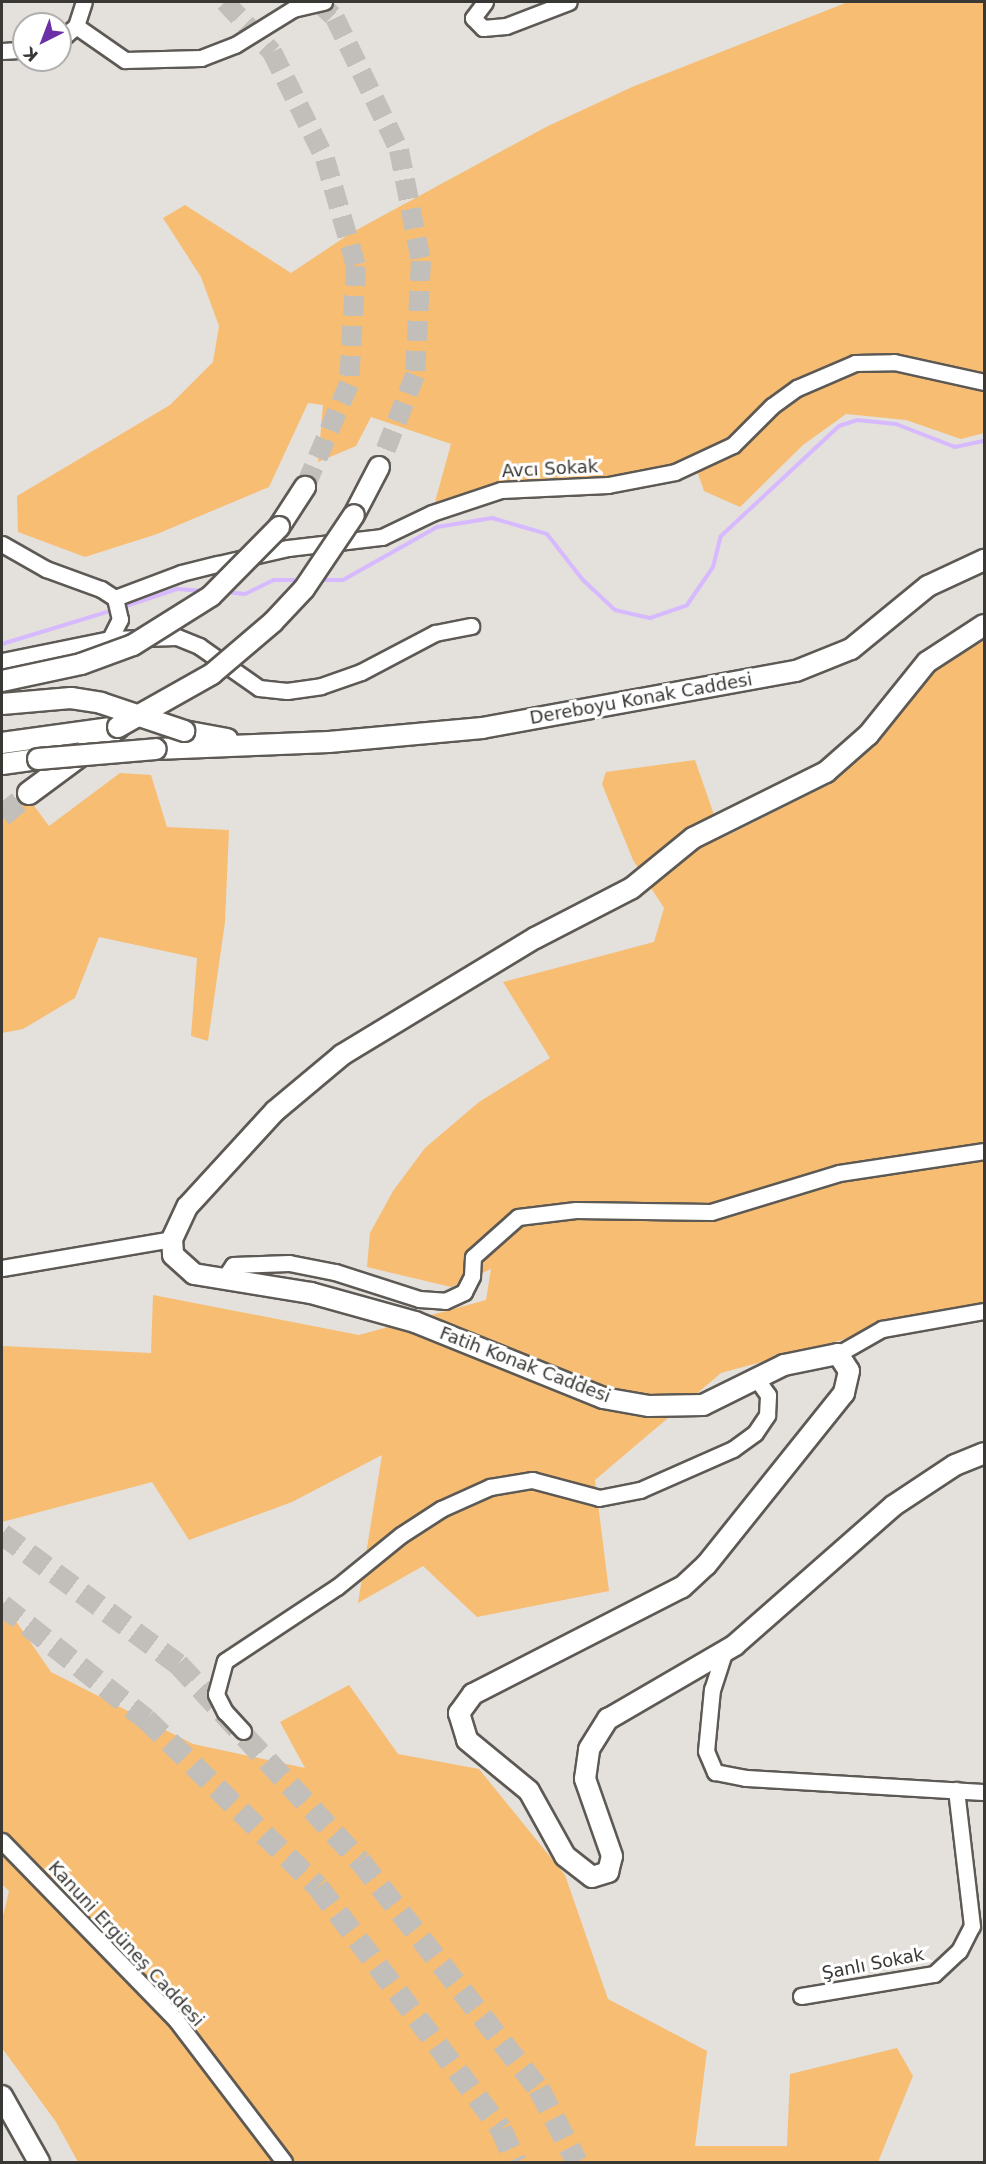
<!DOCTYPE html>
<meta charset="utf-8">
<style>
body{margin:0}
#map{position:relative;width:986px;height:2164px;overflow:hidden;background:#e4e0db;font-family:"DejaVu Sans",sans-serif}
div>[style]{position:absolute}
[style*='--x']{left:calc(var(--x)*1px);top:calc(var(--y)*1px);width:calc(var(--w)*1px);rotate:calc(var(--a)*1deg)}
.green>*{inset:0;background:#f7bd73}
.stream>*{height:4px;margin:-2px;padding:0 2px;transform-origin:2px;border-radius:2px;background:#d6b9fe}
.major-tunnel>*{height:20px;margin-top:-10px;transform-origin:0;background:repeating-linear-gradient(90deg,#c2beba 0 20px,transparent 0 30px)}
.highway-tunnel>*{height:22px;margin-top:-11px;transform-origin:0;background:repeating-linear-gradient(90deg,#c2beba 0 22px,transparent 0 33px)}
.roads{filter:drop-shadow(2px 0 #5d5954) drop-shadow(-2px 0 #5d5954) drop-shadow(0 2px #5d5954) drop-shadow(0 -2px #5d5954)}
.minor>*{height:15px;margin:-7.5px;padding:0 7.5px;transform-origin:7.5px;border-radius:7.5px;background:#fff}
.major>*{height:20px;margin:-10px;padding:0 10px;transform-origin:10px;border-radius:10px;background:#fff}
.highway>*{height:22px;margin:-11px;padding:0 11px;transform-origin:11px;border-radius:11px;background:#fff}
.bridges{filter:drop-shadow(2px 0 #5d5954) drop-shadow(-2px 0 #5d5954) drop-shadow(0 2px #5d5954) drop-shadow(0 -2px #5d5954)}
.major-bridge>*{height:20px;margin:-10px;padding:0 10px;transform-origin:10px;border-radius:10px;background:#fff}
span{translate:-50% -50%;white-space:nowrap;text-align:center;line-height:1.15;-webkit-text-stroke:6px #fff;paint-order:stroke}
.street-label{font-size:18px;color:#393835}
.frame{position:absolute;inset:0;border:3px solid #393835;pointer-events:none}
.north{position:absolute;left:12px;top:12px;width:60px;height:60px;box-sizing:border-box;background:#fff;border:2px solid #b0afae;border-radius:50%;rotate:222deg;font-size:16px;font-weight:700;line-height:24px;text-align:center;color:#393835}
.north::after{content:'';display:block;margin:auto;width:21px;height:27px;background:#6c30a6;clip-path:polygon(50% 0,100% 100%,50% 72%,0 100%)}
</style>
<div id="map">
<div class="green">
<div style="clip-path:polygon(848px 2px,984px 2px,984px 433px,961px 439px,906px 420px,846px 414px,803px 445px,740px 507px,704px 491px,697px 471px,683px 464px,603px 482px,498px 486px,435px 502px,451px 444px,371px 417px,356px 446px,318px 462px,323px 405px,308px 403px,269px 487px,157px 534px,85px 557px,18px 532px,17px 496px,170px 405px,213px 362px,219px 326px,201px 277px,163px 218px,185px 205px,291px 273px,351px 233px,546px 127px,632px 87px)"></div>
<div style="clip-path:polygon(984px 641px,984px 1311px,882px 1329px,721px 1373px,595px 1480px,609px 1591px,477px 1617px,423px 1566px,358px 1603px,382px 1455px,292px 1502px,189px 1540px,152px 1482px,2px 1522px,2px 1346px,151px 1353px,153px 1295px,359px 1335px,486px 1300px,491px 1269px,451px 1287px,367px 1267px,370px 1233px,393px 1191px,425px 1148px,479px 1102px,550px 1058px,503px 982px,654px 942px,664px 908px,633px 860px,602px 784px,606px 772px,695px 760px,722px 838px,830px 784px,881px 735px,941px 664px)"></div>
<div style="clip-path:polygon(120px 773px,151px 775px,167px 827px,229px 830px,225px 922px,208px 1041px,191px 1036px,197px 958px,99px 937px,75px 998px,23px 1029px,2px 1033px,2px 802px,32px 803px,49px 826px)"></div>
<div style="clip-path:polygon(2px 1601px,51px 1672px,193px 1744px,305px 1768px,280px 1722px,349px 1685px,398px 1754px,479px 1769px,565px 1875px,608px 1999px,707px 2051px,695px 2146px,787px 2146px,790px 2074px,897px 2048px,913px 2076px,878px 2162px,78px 2162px,56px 2122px,2px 2048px,2px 1920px,9px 1891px,2px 1884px)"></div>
</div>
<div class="stream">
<div style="--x:318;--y:580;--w:25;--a:0"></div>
<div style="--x:343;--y:580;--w:108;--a:-29.4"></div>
<div style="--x:437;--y:527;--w:56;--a:-9.3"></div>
<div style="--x:492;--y:518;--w:57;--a:16.2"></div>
<div style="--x:547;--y:534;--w:58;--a:52"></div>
<div style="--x:583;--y:580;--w:44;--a:43.2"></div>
<div style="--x:615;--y:610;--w:36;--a:13"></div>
<div style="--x:650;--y:618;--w:39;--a:-19"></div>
<div style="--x:687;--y:605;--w:46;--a:-55.6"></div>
<div style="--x:713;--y:567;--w:32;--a:-76"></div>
<div style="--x:721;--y:536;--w:161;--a:-43"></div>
<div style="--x:839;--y:426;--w:19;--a:-18"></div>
<div style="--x:857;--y:420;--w:39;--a:6"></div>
<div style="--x:896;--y:424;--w:63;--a:21.3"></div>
<div style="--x:955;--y:447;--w:30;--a:-12"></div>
<div style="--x:225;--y:592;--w:20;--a:6"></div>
<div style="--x:245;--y:594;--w:32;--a:-26"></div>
<div style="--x:274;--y:580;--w:27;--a:0"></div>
<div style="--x:120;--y:608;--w:60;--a:-18.4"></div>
<div style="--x:177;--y:589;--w:28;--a:4"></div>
<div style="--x:2;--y:644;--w:116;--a:-17"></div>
</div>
<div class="major-tunnel">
<div style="--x:225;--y:2;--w:69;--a:46.8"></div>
<div style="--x:272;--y:52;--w:119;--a:63.6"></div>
<div style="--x:325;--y:159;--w:111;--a:73.8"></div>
<div style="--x:356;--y:266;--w:118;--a:93.4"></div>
<div style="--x:349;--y:384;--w:112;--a:113.1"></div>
<div style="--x:318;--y:2;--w:23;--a:43"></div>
<div style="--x:335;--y:18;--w:147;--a:64.1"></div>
<div style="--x:399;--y:150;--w:113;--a:78.8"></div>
<div style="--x:421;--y:261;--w:114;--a:93"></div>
<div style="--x:415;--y:375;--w:99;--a:111.4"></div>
</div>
<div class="highway-tunnel">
<div style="--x:2;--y:816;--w:35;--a:-40"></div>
<div style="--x:2;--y:1534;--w:219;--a:36.5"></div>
<div style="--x:178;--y:1664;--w:268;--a:47.3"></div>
<div style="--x:360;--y:1861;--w:290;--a:51.9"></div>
<div style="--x:539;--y:2089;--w:82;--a:62.5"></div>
<div style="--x:2;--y:1605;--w:184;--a:38.4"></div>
<div style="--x:146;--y:1719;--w:240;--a:44.3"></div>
<div style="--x:318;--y:1887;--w:303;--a:52.9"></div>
<div style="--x:501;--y:2129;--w:36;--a:66"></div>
</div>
<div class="roads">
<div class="minor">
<div style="--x:485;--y:2;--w:20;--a:127"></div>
<div style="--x:473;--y:18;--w:14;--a:45"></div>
<div style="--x:483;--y:28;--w:23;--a:-5"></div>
<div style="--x:506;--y:26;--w:67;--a:-20.9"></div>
<div style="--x:76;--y:26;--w:25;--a:-72"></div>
<div style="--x:60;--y:40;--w:21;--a:-41"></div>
<div style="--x:76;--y:26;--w:60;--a:34.8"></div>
<div style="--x:125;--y:60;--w:76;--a:-1.5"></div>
<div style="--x:201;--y:58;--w:36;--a:-21"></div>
<div style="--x:235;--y:45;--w:68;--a:-31.8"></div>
<div style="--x:293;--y:9;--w:32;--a:-13"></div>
<div style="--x:2;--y:51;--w:22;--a:-3"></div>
<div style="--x:2;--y:544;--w:51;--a:29.6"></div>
<div style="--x:46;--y:569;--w:59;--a:20"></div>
<div style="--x:101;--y:589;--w:17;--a:33"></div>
<div style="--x:115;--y:598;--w:71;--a:-20.7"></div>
<div style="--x:181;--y:573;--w:38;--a:-14"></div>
<div style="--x:218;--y:564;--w:72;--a:-12.9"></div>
<div style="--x:288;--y:548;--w:95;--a:-6.7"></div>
<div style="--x:382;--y:537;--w:55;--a:-25.6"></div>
<div style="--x:432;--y:513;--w:73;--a:-18.4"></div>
<div style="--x:501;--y:490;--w:107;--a:-2.7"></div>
<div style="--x:608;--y:485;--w:68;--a:-11"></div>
<div style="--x:675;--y:472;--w:64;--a:-25"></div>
<div style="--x:733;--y:445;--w:55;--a:-45"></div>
<div style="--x:772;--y:406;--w:31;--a:-36"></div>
<div style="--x:797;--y:388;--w:63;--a:-23.3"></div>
<div style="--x:855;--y:363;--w:39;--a:-1"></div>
<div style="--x:894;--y:362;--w:92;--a:12.5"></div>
<div style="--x:115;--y:598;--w:22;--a:77"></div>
<div style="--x:120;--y:619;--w:22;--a:117"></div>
<div style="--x:110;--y:639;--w:67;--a:-1.7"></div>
<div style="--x:177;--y:637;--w:24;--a:22"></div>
<div style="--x:199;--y:646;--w:73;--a:35"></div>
<div style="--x:259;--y:688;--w:28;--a:6"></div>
<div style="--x:287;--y:691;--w:34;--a:-8"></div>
<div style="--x:321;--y:686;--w:42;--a:-19.3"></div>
<div style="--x:361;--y:672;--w:84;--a:-27.8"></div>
<div style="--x:435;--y:633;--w:37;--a:-11"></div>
<div style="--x:2;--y:661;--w:110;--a:-11.5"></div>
<div style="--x:2;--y:1268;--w:172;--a:-9.7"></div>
<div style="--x:225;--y:1277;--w:14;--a:-56"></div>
<div style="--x:233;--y:1265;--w:56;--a:-2"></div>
<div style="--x:289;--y:1263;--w:47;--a:11.1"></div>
<div style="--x:335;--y:1272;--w:88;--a:17.8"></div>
<div style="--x:419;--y:1299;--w:26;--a:4"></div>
<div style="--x:445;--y:1301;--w:21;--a:-25"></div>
<div style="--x:464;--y:1292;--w:18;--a:-63"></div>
<div style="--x:472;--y:1276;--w:19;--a:-87"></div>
<div style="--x:473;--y:1257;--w:60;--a:-41.6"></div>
<div style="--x:518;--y:1217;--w:58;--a:-6.9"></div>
<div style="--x:576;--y:1210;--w:135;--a:0.8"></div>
<div style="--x:711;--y:1212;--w:134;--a:-16.9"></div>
<div style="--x:839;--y:1173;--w:147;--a:-8.6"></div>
<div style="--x:838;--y:1354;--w:51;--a:-29.6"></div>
<div style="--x:882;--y:1329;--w:104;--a:-10"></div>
<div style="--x:724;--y:1653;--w:38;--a:108"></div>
<div style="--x:712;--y:1689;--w:62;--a:95.5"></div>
<div style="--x:706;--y:1751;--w:23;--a:67"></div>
<div style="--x:715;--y:1772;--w:32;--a:11"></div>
<div style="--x:746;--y:1778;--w:238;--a:3.4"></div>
<div style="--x:243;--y:1731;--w:26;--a:-133"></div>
<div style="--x:225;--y:1712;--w:20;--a:-117"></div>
<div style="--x:216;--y:1694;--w:34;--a:-75"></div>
<div style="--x:225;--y:1661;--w:134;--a:-33.5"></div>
<div style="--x:337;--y:1587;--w:82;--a:-39.1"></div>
<div style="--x:401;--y:1535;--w:48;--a:-33"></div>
<div style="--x:441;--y:1509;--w:54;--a:-24.2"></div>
<div style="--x:490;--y:1487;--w:43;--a:-9.5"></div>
<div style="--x:532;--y:1480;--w:69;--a:15"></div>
<div style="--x:599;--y:1498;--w:42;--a:-11"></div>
<div style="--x:640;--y:1490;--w:102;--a:-23.8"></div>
<div style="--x:733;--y:1449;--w:27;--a:-36"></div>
<div style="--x:755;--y:1433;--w:22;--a:-56"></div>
<div style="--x:767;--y:1415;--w:20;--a:-87"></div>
<div style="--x:768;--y:1395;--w:19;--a:-125"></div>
<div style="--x:2;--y:1841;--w:250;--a:45.8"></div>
<div style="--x:176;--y:2020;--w:178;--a:52.7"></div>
<div style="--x:801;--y:1996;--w:135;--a:-9.4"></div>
<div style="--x:934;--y:1974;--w:34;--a:-43"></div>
<div style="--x:959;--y:1951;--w:28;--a:-63"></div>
<div style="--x:972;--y:1926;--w:137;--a:-96.7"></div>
</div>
<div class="major">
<div style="--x:354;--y:515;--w:54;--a:-62.5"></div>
<div style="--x:279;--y:527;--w:48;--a:-57"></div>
<div style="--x:984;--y:625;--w:68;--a:147"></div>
<div style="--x:927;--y:662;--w:94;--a:128.9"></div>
<div style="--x:868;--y:735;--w:56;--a:138.6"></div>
<div style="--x:826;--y:772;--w:148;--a:153.6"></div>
<div style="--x:693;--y:838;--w:79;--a:140.7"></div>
<div style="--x:632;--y:888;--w:109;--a:152.7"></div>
<div style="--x:535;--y:938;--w:226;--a:148.8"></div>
<div style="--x:342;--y:1055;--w:87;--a:140.1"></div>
<div style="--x:275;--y:1111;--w:130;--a:132.5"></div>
<div style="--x:187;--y:1207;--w:35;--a:115"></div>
<div style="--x:172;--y:1239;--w:16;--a:86"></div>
<div style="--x:173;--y:1255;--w:28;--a:42"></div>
<div style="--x:194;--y:1274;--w:119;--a:9.2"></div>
<div style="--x:311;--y:1293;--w:108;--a:15.6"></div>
<div style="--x:415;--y:1322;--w:203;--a:22"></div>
<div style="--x:603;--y:1398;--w:47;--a:9.9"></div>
<div style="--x:649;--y:1406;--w:54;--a:-1.1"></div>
<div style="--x:703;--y:1405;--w:90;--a:-26.3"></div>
<div style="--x:784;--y:1365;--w:55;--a:-11.5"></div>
<div style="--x:838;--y:1354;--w:20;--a:57"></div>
<div style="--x:849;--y:1371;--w:23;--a:103"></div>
<div style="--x:844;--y:1393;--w:221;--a:128.7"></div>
<div style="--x:706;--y:1565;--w:33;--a:137"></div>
<div style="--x:682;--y:1587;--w:235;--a:152.9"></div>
<div style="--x:473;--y:1694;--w:24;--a:126"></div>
<div style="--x:459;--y:1713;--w:28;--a:73"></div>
<div style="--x:467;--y:1740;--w:80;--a:39.4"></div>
<div style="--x:529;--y:1791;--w:74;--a:61"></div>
<div style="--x:565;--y:1856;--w:34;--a:38"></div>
<div style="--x:592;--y:1877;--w:17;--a:-17"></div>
<div style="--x:608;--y:1872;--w:16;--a:-76"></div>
<div style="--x:612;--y:1856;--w:82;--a:-109.3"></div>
<div style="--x:585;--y:1779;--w:30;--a:-82"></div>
<div style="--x:589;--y:1749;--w:36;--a:-58"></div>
<div style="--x:608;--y:1719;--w:147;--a:-30.2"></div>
<div style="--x:735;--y:1645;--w:210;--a:-41.3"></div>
<div style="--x:893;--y:1506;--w:74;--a:-33.5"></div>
<div style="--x:955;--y:1465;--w:31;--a:-22"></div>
<div style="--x:184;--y:731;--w:44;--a:10.5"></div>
<div style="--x:2;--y:743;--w:117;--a:-7.9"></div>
<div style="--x:156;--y:749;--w:173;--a:-2.3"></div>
<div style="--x:329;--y:742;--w:154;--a:-5.2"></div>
<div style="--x:482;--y:728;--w:319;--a:-10.3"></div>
<div style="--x:796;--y:671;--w:59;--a:-21.8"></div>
<div style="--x:851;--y:649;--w:99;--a:-39.3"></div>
<div style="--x:928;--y:586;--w:62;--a:-24.9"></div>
<div style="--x:2;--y:764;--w:36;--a:-8"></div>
<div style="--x:2;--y:2096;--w:76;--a:60.7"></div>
</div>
<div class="highway">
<div style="--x:29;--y:793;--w:111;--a:-36.6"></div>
</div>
</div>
<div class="bridges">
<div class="major-bridge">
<div style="--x:2;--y:681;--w:81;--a:-12.1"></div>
<div style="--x:81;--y:664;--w:55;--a:-20.1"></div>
<div style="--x:133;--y:645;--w:92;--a:-32.1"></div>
<div style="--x:211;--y:596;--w:97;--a:-45.4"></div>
<div style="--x:2;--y:704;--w:69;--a:-5"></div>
<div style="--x:71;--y:698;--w:30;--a:9"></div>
<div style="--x:101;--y:703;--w:88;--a:18.6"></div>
<div style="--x:118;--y:727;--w:108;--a:-29.4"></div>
<div style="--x:212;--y:674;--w:80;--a:-40.4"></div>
<div style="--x:273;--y:622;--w:45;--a:-46.8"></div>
<div style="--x:304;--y:589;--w:89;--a:-56"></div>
<div style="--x:38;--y:759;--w:118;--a:-4.8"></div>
</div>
</div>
<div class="street-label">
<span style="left:550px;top:469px;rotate:-3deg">Avcı Sokak</span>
<span style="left:641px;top:699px;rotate:-10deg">Dereboyu Konak Caddesi</span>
<span style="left:525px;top:1365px;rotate:21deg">Fatih Konak Caddesi</span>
<span style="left:126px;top:1944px;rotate:47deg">Kanuni Ergüneş Caddesi</span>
<span style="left:873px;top:1964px;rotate:-11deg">Şanlı Sokak</span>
</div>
<div class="frame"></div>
<div class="north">K</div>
</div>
